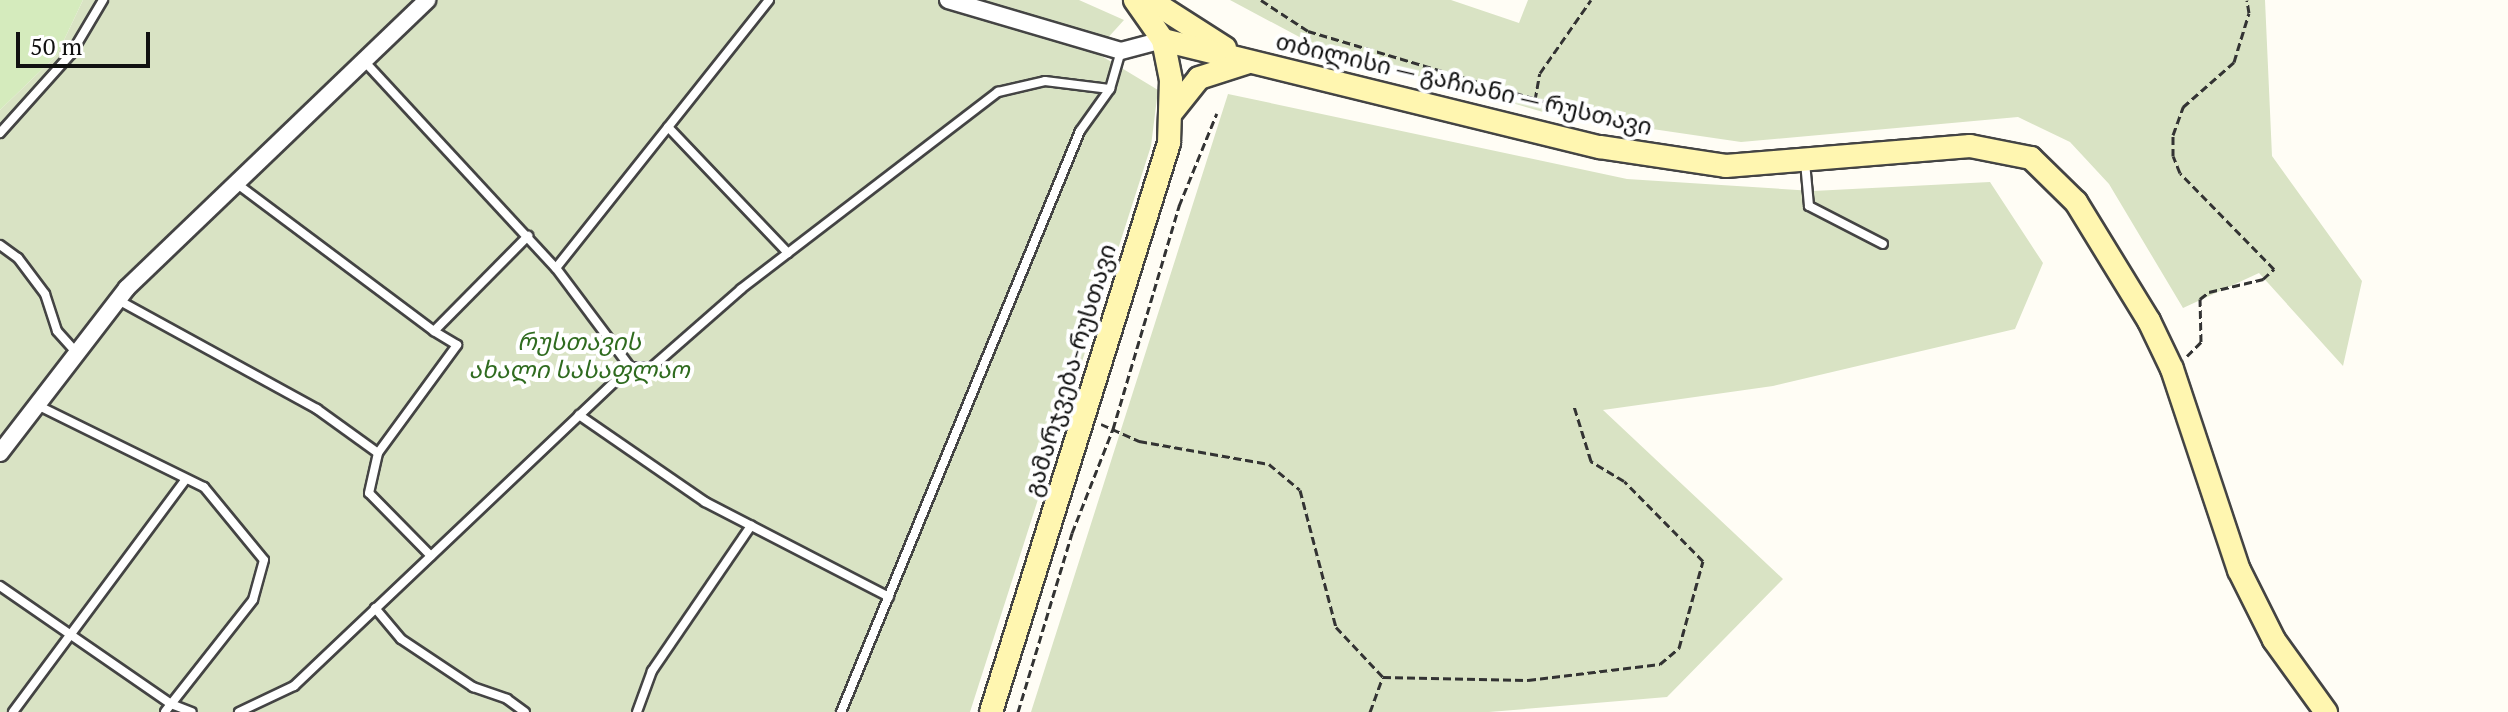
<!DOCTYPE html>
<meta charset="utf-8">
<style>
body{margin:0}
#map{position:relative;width:2508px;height:712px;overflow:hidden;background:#fffdf5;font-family:"PT Serif","Noto Sans Georgian",serif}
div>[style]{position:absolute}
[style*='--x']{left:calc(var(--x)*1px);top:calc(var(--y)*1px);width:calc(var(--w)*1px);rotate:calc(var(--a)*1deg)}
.green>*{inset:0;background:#d5ebbd}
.cemetery>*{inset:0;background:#d9e3c4}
.path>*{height:3px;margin-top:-1.5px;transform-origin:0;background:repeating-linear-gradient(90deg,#333 0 8px,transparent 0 12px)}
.roads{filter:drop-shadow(2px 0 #444) drop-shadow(-2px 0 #444) drop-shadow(0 2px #444) drop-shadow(0 -2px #444)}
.lane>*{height:8px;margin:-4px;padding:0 4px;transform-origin:4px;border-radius:4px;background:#fff}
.street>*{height:16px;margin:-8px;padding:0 8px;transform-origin:8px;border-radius:8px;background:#fff}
.secondary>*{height:22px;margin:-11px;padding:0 11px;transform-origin:11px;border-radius:11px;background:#fff6b0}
span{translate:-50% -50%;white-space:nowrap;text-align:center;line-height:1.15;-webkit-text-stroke:8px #fff;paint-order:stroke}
.street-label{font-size:24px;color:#111}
.park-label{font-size:24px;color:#2f6b1f;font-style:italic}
.scale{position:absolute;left:16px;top:32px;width:134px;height:36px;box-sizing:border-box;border:4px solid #111;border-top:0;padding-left:10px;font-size:24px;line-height:28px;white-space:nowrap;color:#111;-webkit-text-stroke:6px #fff;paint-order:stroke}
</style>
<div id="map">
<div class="green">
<div style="clip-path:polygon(0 0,83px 0,57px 55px,0 110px)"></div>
</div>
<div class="cemetery">
<div style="clip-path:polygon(83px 0,1079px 0,1124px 20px,1095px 52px,1158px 90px,1151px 146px,970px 712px,0 712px,0 110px,57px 55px)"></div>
<div style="clip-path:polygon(1230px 0,1451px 0,1519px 23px,1528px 0,2265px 0,2272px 156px,2362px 281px,2343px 366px,2259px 273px,2183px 308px,2109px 184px,2070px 142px,2018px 117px,1741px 142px,1550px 114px,1320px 48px)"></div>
<div style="clip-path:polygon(1228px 94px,1627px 179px,1813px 191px,1990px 182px,2043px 263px,2015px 329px,1773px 386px,1603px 410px,1783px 579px,1667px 697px,1489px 712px,1031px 712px)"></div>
</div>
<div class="path">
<div style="--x:1261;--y:0;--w:56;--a:33.4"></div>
<div style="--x:1308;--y:31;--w:277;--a:16.6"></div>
<div style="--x:1573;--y:110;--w:26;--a:32"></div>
<div style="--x:1535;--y:100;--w:27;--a:-80"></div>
<div style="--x:1540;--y:73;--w:89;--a:-55.1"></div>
<div style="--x:2187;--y:356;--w:20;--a:-45"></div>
<div style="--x:2201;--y:342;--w:43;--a:-91.3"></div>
<div style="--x:2200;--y:299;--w:11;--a:-38"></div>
<div style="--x:2209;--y:292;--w:56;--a:-13.5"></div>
<div style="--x:2263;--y:279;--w:15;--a:-42"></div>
<div style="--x:2274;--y:269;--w:134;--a:-134.4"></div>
<div style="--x:2180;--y:173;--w:18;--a:-112"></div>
<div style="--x:2173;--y:156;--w:21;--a:-90"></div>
<div style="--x:2173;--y:135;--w:30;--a:-70"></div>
<div style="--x:2183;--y:107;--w:68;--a:-41.4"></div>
<div style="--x:2234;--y:62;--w:51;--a:-73"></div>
<div style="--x:2249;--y:13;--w:13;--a:-99"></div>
<div style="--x:1101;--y:424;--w:42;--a:24.1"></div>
<div style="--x:1139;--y:441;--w:132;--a:10"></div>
<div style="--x:1269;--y:464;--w:40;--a:40"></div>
<div style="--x:1300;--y:490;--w:142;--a:75.3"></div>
<div style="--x:1336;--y:627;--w:69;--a:46.8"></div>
<div style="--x:1018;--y:712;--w:187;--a:-73.2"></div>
<div style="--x:1072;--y:533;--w:112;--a:-68.5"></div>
<div style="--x:1113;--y:429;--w:233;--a:-73.5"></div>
<div style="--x:1179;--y:206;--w:100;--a:-67.8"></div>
<div style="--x:1370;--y:712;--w:37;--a:-70"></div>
<div style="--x:1383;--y:677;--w:145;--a:1.2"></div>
<div style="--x:1528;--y:680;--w:133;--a:-6.9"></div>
<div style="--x:1660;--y:664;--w:25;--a:-40"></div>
<div style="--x:1679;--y:648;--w:90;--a:-74.6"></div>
<div style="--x:1703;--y:561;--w:112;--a:-134.6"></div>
<div style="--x:1624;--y:481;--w:39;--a:-149"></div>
<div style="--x:1591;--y:461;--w:58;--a:-107.2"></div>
</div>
<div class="roads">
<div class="lane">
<div style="--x:364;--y:61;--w:282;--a:47.2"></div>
<div style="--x:556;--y:268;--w:124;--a:53.2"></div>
<div style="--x:668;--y:127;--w:174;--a:46.4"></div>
<div style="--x:0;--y:133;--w:106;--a:-48.1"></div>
<div style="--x:71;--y:54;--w:63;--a:-59.3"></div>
<div style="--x:1805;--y:162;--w:44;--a:84.8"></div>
<div style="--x:1809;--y:206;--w:83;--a:27.2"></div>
<div style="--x:236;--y:183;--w:247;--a:36.8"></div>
<div style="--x:0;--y:245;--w:22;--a:36"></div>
<div style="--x:18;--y:258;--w:45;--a:53.1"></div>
<div style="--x:45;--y:294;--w:39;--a:72"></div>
<div style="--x:57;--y:331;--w:30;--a:48"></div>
<div style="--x:556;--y:268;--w:342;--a:-51.5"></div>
<div style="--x:118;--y:300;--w:227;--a:28.7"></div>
<div style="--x:317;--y:409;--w:75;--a:35.8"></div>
<div style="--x:37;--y:405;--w:186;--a:26.2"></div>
<div style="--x:204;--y:487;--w:94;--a:50.6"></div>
<div style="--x:264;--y:560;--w:41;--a:105.4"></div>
<div style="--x:253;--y:600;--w:142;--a:128.2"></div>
<div style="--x:579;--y:415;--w:153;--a:34.6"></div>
<div style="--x:705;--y:502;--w:207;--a:27.3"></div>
<div style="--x:431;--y:556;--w:88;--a:-134.5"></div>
<div style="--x:369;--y:493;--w:41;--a:-77.3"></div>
<div style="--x:378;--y:453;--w:134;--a:-53.8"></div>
<div style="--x:457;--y:345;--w:27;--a:-149"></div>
<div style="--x:434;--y:331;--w:134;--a:-45.3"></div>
<div style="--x:0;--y:586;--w:208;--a:34.6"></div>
<div style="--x:171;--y:704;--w:22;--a:21"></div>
<div style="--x:375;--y:608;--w:40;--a:50"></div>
<div style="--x:401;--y:639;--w:87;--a:33.7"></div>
<div style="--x:473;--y:687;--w:36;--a:19"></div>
<div style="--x:507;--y:699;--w:22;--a:36"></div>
<div style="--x:13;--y:712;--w:290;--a:-53.4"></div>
<div style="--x:239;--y:712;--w:61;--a:-25.3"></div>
<div style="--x:294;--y:686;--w:463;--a:-43.5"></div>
<div style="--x:630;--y:367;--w:22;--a:0"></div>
<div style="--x:652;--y:367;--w:118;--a:-41.2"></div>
<div style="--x:741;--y:289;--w:324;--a:-37.5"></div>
<div style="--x:998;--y:92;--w:48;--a:-13.2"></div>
<div style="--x:1045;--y:81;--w:65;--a:7"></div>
<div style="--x:637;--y:712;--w:44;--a:-69.9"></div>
<div style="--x:652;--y:671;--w:176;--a:-55.7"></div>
<div style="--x:841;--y:712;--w:628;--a:-67.64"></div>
<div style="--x:1080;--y:131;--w:52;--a:-54.5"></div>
<div style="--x:1110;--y:89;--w:40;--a:-74"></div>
</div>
<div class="street">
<div style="--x:948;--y:0;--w:180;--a:16.4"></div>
<div style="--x:1121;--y:51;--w:43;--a:-14.7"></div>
<div style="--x:0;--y:453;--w:208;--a:-52.4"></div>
<div style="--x:127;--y:288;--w:416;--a:-43.8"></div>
</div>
<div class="secondary">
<div style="--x:1150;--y:0;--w:89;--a:32.6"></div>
<div style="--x:1163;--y:40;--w:450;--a:13.8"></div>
<div style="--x:1600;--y:147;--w:127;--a:8.6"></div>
<div style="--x:1726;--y:166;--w:245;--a:-4.7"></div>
<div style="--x:1970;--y:146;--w:62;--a:11.1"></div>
<div style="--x:2031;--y:158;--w:63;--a:44.4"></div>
<div style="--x:2076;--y:202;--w:140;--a:58.5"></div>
<div style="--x:2149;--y:321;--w:53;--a:64.4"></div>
<div style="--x:2172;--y:369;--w:212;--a:71.6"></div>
<div style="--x:2239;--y:570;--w:78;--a:63.4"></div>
<div style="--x:2274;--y:640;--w:89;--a:54.2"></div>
<div style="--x:1172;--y:112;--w:43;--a:-51.5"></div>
<div style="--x:1199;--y:78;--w:49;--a:-17.7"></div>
<div style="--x:991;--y:712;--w:596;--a:-72.63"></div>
<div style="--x:1169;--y:143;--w:63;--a:-88.2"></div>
<div style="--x:1171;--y:80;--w:41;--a:-101.3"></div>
<div style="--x:1163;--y:40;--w:49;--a:-125"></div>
</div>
</div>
<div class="street-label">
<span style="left:1464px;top:84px;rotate:13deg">თბილისი — გაჩიანი — რუსთავი</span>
<span style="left:1070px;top:370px;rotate:-73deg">გამარჯვება-რუსთავი</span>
</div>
<div class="park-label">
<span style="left:579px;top:356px">რუსთავის<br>ახალი სასაფლაო</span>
</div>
<div class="scale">50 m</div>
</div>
